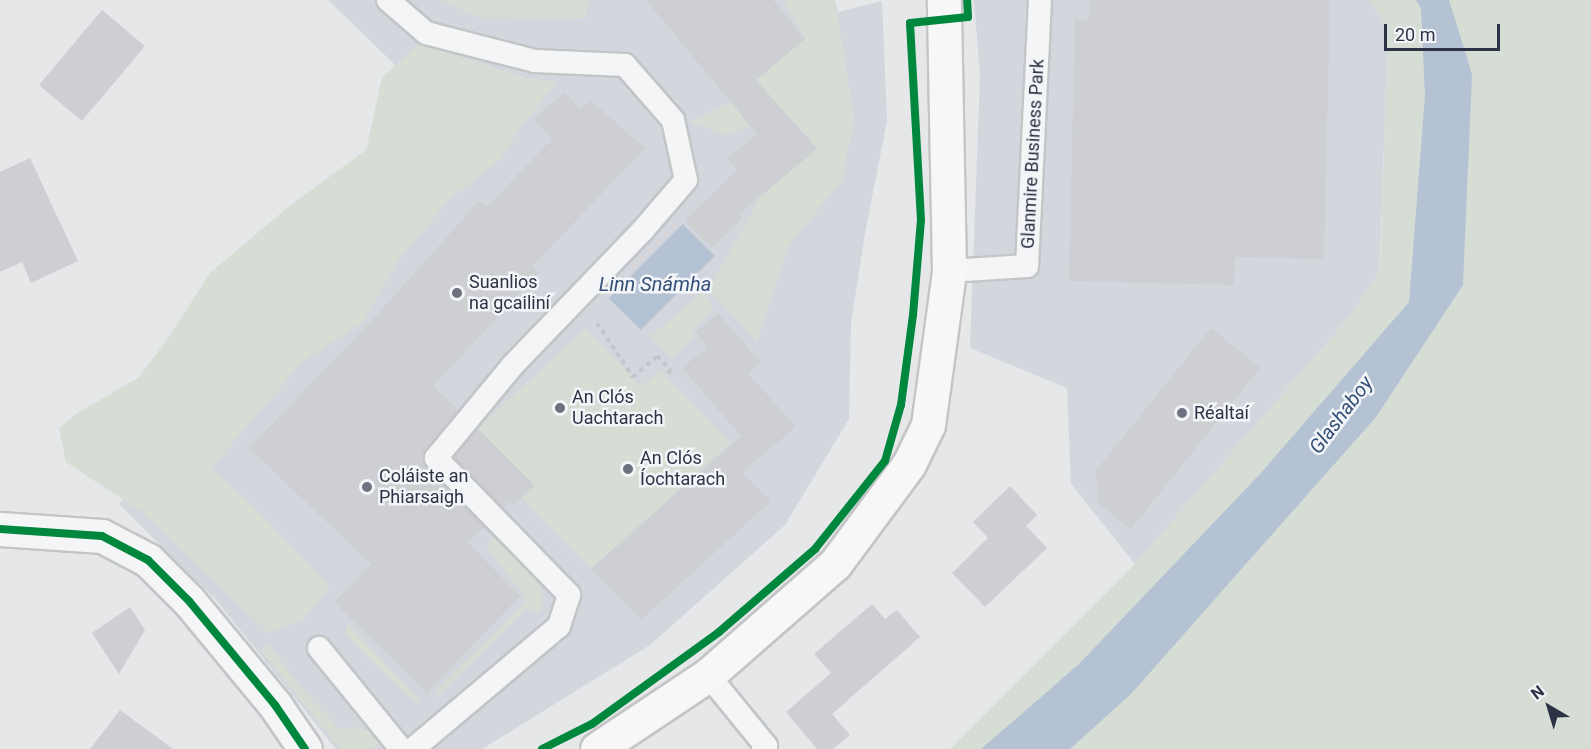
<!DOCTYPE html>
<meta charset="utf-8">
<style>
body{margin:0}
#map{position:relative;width:1591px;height:749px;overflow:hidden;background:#e5e7e9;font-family:Roboto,sans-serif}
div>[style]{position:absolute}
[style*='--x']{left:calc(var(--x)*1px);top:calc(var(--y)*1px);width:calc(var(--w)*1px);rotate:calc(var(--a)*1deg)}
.built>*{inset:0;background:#d3d6dc}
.green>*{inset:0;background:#d5ddd5}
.water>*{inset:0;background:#b4c2d4;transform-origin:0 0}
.building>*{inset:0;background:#cdcfd2;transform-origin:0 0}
.path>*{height:4px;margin-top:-2px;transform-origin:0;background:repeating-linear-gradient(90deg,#c4c5c9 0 4.5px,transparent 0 9px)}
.roads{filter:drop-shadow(2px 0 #c3c5c7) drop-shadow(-2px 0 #c3c5c7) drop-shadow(0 2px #c3c5c7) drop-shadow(0 -2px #c3c5c7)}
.service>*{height:22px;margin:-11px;padding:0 11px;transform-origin:11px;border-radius:11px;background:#f4f5f6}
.tertiary>*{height:33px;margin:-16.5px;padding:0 16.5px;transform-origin:16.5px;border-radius:16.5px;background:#f4f5f6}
.secondary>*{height:33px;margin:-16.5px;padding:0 16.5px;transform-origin:16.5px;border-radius:16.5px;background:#f7f7f8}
.cycleway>*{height:8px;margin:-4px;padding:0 4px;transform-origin:4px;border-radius:4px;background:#00873e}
.dots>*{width:16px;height:16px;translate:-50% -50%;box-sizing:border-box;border:3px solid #f3f5f8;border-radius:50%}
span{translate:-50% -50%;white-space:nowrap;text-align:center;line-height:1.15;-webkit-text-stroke:5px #f3f5f8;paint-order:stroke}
.street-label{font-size:18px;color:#2b3344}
.poi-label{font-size:18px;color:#2b3344}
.left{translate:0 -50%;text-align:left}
.water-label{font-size:20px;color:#345078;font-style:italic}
.north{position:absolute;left:1519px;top:677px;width:60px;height:60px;-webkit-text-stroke:4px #f3f5f8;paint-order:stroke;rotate:322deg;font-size:16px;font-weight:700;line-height:24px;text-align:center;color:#2b3344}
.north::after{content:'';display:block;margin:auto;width:21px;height:27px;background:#2b3344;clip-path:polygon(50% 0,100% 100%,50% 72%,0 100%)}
.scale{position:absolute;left:1384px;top:24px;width:116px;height:27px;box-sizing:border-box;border:3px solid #2b3344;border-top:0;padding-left:8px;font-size:18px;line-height:21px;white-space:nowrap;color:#2b3344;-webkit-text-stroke:4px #f3f5f8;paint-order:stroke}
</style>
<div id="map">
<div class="built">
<div style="clip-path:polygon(328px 0,835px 0,838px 12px,882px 1px,887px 121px,865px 233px,851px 323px,849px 419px,785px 525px,650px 645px,482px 749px,336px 749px,216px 600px,119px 504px,474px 141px)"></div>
<div style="clip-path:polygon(974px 0,1370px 0,1388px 28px,1379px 283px,1135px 564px,1071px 484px,1067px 388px,970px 348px,980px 76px)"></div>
</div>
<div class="green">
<div style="clip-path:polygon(442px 0,588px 0,585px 18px,477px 17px)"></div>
<div style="clip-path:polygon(784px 0,835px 0,854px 119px,842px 180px,789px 245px,757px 341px,709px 289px,761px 196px,817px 148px,784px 111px,726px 135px,690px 122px,730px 102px,805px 39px)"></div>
<div style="clip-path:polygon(1370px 0,1591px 0,1591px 749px,950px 749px,1135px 564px,1347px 320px,1380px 271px,1388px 28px)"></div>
<div style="clip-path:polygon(419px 43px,525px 78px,558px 82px,521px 126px,501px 159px,450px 199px,396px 263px,363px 322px,302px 362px,211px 468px,250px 503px,330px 586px,304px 619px,269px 633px,139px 510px,66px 462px,59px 428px,76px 414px,138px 378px,167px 340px,210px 273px,287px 208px,366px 150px,382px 78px)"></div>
<div style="clip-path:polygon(703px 292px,714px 307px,691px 333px,694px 337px,672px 358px,651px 336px)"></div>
<div style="clip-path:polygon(586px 328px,641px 387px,660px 370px,731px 443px,591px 569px,521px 498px,534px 485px,478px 428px)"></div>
<div style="clip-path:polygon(495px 529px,536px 574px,544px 600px,539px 614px,526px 608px,433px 700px,439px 688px,524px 603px,524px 594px,487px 549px)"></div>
<div style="clip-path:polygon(347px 623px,422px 702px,416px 703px,372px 662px,346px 634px)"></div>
<div style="clip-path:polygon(269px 644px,300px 687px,339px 728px,359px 727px,384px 739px,373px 749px,340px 749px,261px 651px)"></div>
</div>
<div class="water">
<div style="clip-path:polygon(1416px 0,1449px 0,1472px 74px,1463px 285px,1376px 417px,1131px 694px,1070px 749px,981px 749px,1079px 664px,1260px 474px,1409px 302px,1425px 95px,1421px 9px)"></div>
<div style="left:683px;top:224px;width:45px;height:105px;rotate:45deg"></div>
</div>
<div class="building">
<div style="clip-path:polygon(646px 0,773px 0,805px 39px,756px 80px,817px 149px,739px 214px,743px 218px,712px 248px,684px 221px,737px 170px,727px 159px,757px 134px)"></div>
<div style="clip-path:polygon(1089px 0,1330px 0,1324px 259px,1235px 257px,1234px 285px,1069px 281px,1075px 19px,1089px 20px)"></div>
<div style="left:102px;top:10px;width:56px;height:98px;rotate:40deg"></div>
<div style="clip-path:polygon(565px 92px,580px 109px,590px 100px,645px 148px,532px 267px,539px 273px,433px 386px,458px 410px,426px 449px,423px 462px,484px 527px,468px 543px,520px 596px,427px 693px,334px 602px,371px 564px,249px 448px,377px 315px,479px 201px,487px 207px,552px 139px,533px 120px)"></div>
<div style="clip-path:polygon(30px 158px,78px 261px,31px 283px,22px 262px,0 272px,0 172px)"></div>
<div style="clip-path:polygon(718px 313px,761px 363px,748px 373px,796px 427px,742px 472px,771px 501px,641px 620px,591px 569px,741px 436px,682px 368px,707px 347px,695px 332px)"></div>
<div style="clip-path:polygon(1211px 328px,1260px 368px,1131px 529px,1098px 503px,1096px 470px)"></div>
<div style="clip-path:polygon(478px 429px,535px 486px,513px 505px,509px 501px,503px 508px,454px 457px)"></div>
<div style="clip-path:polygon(1010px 486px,1037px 515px,1026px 526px,1047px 548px,985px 607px,952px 573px,988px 538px,973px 522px)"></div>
<div style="clip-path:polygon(872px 604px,885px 619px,897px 610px,920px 637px,832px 714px,850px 735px,833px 749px,817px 749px,786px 712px,831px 673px,814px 654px)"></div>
<div style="clip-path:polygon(130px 607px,145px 630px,119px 674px,92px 633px)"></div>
<div style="clip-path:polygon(120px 710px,173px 749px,90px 749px)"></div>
</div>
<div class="path">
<div style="--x:597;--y:323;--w:65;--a:56.3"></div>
<div style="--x:633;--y:377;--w:32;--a:-41"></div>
<div style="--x:657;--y:356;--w:20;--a:45"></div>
<div style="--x:671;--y:370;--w:8;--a:140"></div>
</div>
<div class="roads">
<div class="service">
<div style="--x:388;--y:0;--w:50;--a:41"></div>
<div style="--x:426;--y:33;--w:113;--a:14.4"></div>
<div style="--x:535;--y:61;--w:90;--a:2.5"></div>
<div style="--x:625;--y:65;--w:73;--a:48.9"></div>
<div style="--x:673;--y:120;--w:61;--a:77.8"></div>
<div style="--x:686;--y:180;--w:67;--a:130.8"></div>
<div style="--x:642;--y:231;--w:186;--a:133.9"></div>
<div style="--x:513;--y:365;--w:121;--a:129.6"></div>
<div style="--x:436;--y:458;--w:191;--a:45.8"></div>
<div style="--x:569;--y:595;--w:33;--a:108"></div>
<div style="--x:559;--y:626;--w:191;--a:139.9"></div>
<div style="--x:949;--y:271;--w:78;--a:-3.7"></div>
<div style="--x:1027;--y:266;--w:266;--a:-87.2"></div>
<div style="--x:319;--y:648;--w:130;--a:50.9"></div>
<div style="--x:708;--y:675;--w:92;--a:50.8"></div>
<div style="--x:766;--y:746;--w:4;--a:135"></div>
</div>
<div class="tertiary">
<div style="--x:0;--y:529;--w:102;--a:3.9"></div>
<div style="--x:102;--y:536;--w:52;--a:27.6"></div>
<div style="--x:148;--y:560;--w:58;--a:45"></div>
<div style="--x:189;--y:601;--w:135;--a:50.4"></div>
<div style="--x:275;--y:705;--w:53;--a:55.7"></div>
</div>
<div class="secondary">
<div style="--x:597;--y:749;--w:133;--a:-33.7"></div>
<div style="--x:708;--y:675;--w:169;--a:-41.2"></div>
<div style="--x:835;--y:564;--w:124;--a:-53.5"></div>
<div style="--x:909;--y:464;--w:43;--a:-64"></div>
<div style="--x:928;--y:425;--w:155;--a:-82.2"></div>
<div style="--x:949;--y:271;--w:271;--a:-91.1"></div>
</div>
</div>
<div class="cycleway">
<div style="--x:0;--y:529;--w:102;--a:3.9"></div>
<div style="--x:102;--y:536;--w:52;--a:27.6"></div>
<div style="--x:148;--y:560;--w:58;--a:45"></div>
<div style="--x:189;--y:601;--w:135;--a:50.4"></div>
<div style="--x:275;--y:705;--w:53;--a:55.7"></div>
<div style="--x:542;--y:749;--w:56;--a:-26.6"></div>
<div style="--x:592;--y:724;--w:157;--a:-35.9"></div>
<div style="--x:719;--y:632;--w:127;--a:-40.8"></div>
<div style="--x:815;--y:549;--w:112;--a:-51.5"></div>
<div style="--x:885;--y:461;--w:58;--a:-74.1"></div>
<div style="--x:901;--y:405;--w:91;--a:-82.4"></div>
<div style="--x:913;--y:315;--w:95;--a:-85.2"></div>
<div style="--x:921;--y:220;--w:197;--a:-93.2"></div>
<div style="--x:910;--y:23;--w:58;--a:-5.9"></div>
<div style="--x:968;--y:17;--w:17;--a:-93"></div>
</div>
<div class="dots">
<div style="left:457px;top:293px;background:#6c727e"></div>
<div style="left:560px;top:408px;background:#6c727e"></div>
<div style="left:1182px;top:413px;background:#6c727e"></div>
<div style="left:628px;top:469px;background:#6c727e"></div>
<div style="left:367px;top:487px;background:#6c727e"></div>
</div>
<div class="street-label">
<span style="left:1033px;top:154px;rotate:-87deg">Glanmire Business Park</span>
</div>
<div class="poi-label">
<span class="left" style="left:469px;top:293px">Suanlios<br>na gcailiní</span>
<span class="left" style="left:572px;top:408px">An Clós<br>Uachtarach</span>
<span class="left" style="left:1194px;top:413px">Réaltaí</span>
<span class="left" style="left:640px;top:469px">An Clós<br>Íochtarach</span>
<span class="left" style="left:379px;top:487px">Coláiste an<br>Phiarsaigh</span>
</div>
<div class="water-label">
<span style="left:655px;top:284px">Linn Snámha</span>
<span style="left:1341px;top:415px;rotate:-53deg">Glashaboy</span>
</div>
<div class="north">N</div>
<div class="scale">20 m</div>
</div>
